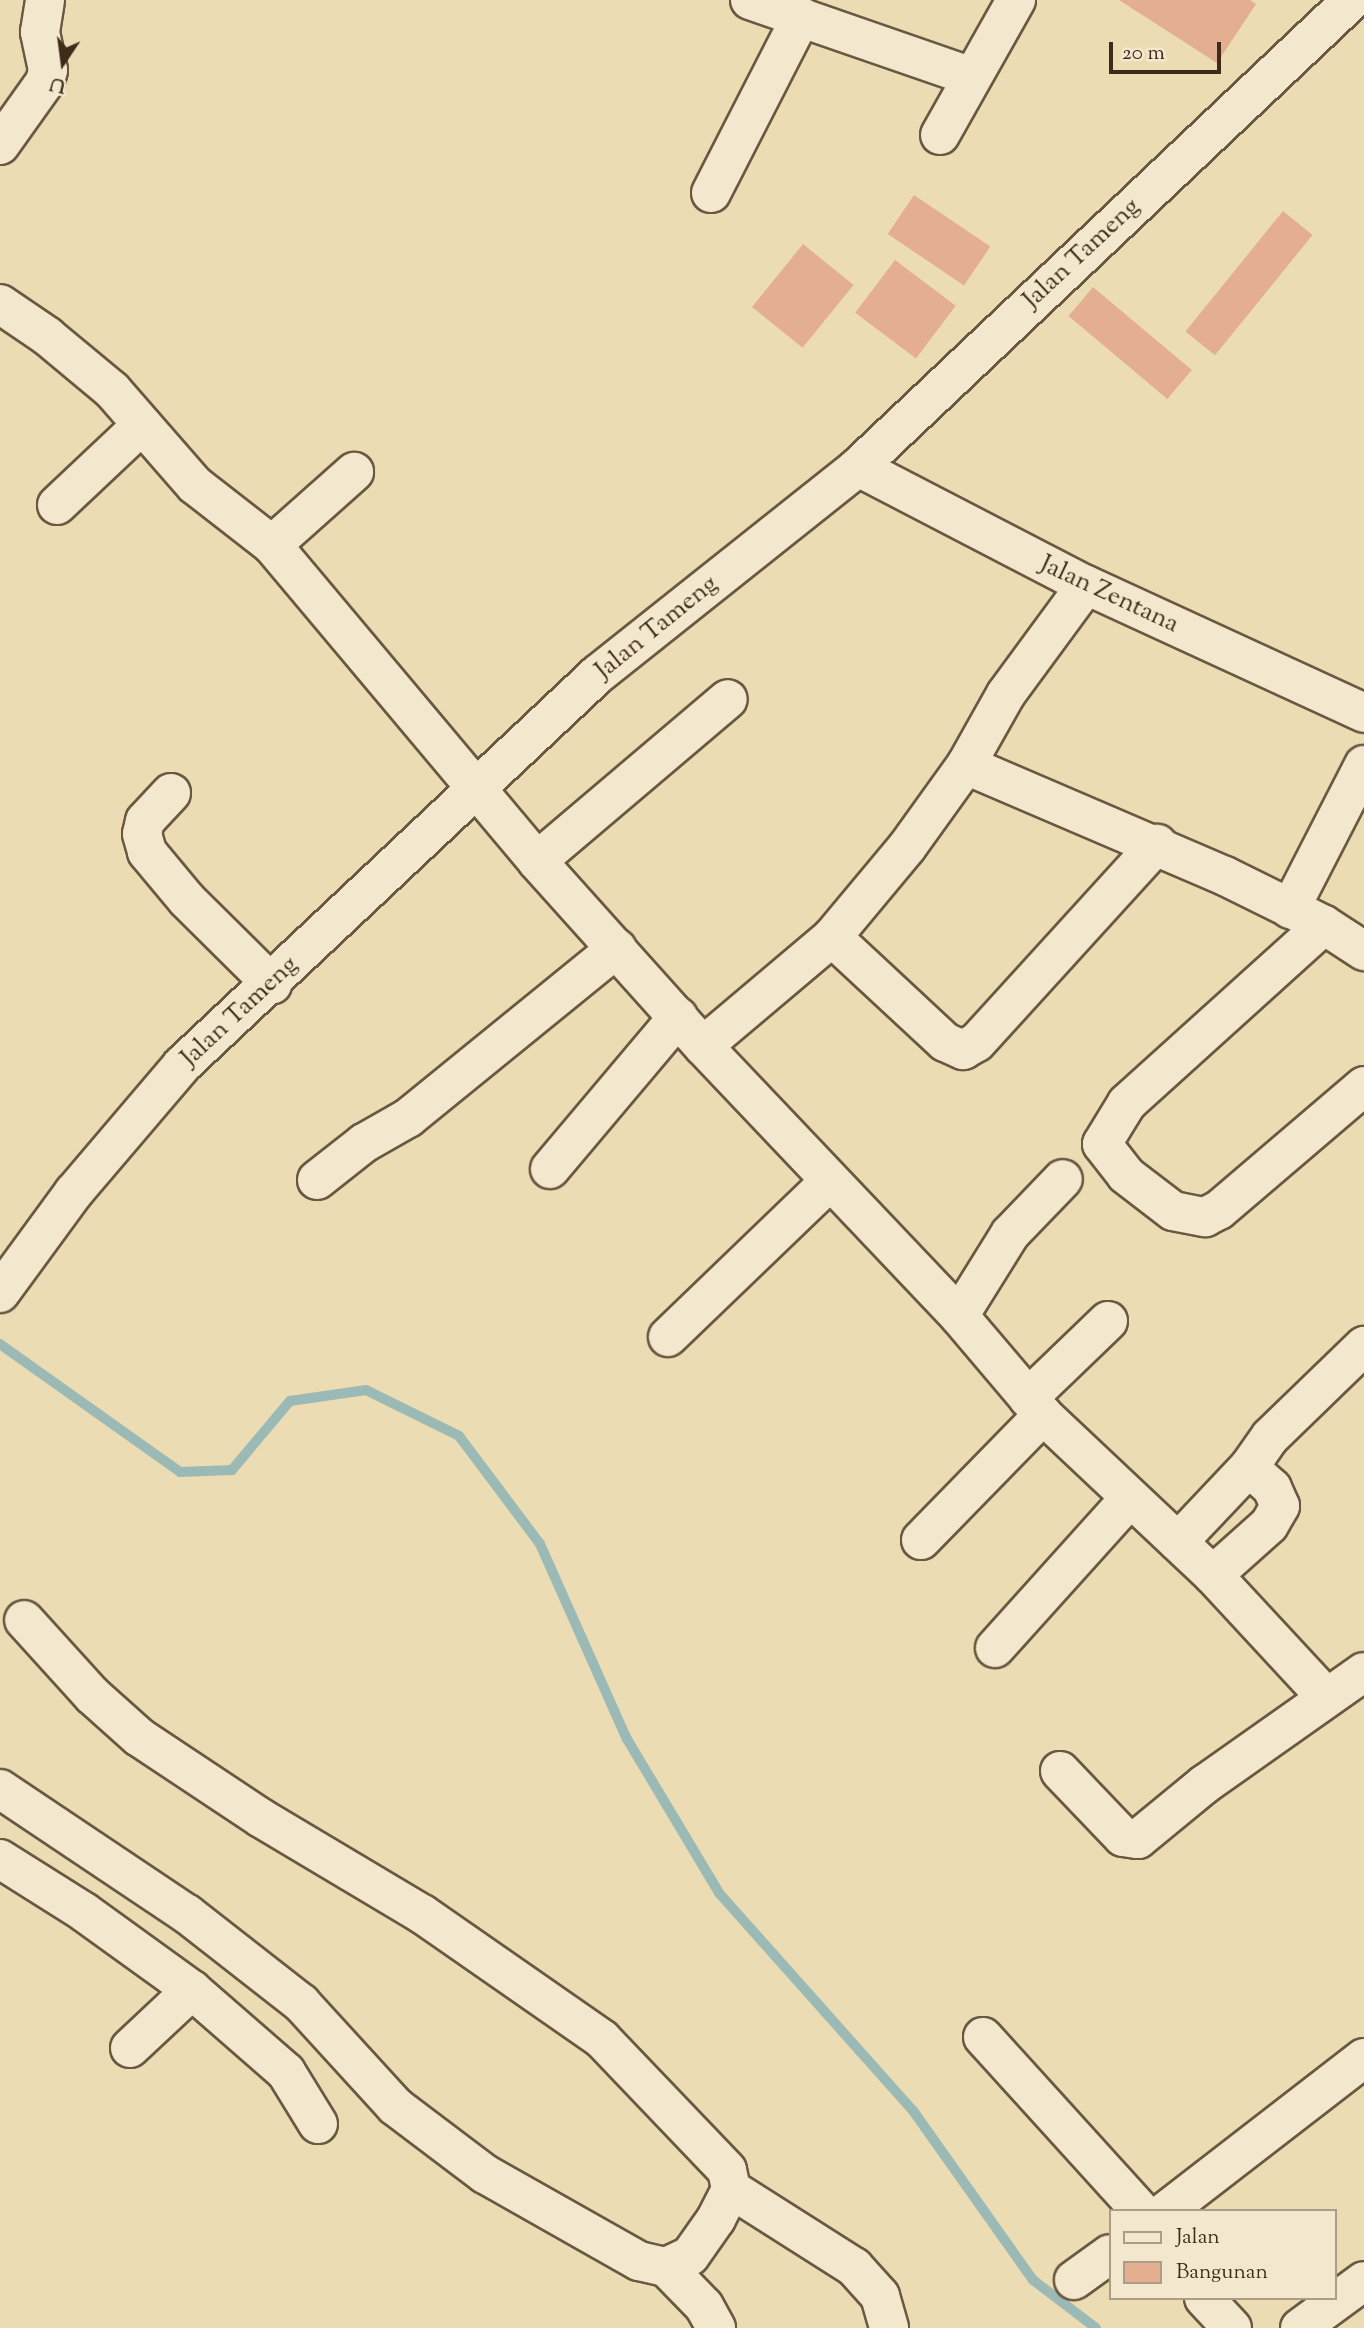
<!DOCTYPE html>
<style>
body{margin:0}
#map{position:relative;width:1364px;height:2328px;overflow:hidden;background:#ecdcb4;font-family:"Sorts Mill Goudy",serif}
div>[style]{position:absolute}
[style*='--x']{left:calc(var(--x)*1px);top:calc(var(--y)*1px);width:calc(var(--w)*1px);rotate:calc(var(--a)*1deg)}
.stream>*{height:10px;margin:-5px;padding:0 5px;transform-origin:5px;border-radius:5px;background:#9bbab5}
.building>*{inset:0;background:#e4ae91;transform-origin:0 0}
.roads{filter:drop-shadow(2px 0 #6a5840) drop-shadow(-2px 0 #6a5840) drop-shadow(0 2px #6a5840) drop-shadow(0 -2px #6a5840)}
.minor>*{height:38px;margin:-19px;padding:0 19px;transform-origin:19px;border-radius:19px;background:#f3e8ce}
span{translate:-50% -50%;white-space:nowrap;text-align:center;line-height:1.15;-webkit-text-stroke:6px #f3e8ce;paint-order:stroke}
.street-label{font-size:26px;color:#3e2c19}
.legend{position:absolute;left:1109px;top:2209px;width:228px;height:91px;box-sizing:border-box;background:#f3e8ce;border:2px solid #ab9d86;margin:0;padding:9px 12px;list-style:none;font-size:21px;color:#3e2c19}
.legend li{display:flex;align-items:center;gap:14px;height:35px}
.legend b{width:35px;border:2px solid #ab9d86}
.north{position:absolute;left:28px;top:28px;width:70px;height:70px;-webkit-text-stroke:5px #f3e8ce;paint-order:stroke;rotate:193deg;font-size:19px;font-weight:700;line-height:28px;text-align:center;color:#3e2c19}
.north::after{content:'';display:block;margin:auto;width:24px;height:32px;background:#3e2c19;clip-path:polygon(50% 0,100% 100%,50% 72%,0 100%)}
.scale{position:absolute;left:1109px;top:42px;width:112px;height:32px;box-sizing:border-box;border:4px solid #3e2c19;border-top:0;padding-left:9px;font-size:21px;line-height:24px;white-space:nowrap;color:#3e2c19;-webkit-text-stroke:5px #f3e8ce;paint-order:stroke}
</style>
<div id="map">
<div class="stream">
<div style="--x:0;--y:1344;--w:221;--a:35.4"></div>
<div style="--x:180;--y:1472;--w:52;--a:-2.2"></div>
<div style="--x:232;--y:1470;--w:90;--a:-50"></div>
<div style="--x:290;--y:1401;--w:77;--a:-8.2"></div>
<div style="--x:366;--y:1390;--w:104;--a:26.3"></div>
<div style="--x:459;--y:1436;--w:135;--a:53.1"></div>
<div style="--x:540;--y:1544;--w:214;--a:66"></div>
<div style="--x:627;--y:1739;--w:179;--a:59.1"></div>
<div style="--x:719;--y:1893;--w:293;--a:48.3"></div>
<div style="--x:914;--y:2112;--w:206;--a:54.7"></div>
<div style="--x:1033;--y:2280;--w:79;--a:37.3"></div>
</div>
<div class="building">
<div style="clip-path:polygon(1119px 0,1250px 0,1256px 4px,1217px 63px)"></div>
<div style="left:914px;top:195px;width:92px;height:47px;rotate:34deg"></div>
<div style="left:1283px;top:211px;width:38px;height:155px;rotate:39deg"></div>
<div style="left:803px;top:244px;width:65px;height:81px;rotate:39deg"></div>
<div style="left:895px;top:260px;width:76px;height:66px;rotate:37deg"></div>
<div style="left:1093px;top:287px;width:129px;height:38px;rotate:40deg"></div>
</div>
<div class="roads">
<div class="minor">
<div style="--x:750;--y:0;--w:235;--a:19.1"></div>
<div style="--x:940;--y:135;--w:155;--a:-60.6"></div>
<div style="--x:0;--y:145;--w:77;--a:-54.5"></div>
<div style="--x:45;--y:82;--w:12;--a:-76"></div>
<div style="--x:48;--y:70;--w:39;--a:-102"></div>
<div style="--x:40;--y:32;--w:32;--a:-81"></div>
<div style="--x:711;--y:193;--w:198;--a:-62.9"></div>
<div style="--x:0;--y:304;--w:57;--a:34.2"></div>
<div style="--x:47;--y:336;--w:85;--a:39.7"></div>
<div style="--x:112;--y:390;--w:126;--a:48.9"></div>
<div style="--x:195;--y:485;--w:98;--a:37.9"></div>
<div style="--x:272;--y:545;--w:412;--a:50"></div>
<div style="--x:537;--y:861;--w:249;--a:48.1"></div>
<div style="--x:703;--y:1046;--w:372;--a:46.5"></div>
<div style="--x:959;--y:1316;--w:130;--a:49.7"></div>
<div style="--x:1043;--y:1415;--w:233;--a:43.3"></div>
<div style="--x:1213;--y:1575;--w:165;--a:47.2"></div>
<div style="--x:858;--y:467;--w:257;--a:27.4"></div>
<div style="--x:1086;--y:585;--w:306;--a:24.7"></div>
<div style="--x:57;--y:505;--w:117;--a:-43.3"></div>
<div style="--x:272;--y:545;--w:110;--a:-41.7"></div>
<div style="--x:966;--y:765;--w:81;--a:-60.6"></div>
<div style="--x:1006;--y:694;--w:135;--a:-53.7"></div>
<div style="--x:171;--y:793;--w:38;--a:133"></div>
<div style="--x:145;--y:821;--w:13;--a:103"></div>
<div style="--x:142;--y:834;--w:19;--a:74"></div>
<div style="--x:147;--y:852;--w:62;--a:50.2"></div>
<div style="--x:187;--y:900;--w:120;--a:44.7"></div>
<div style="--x:537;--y:861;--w:250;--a:-40.3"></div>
<div style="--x:1290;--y:909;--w:162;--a:-62.8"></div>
<div style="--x:1324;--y:925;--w:266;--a:137.9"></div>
<div style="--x:1127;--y:1103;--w:48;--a:121.4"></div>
<div style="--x:1102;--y:1144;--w:39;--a:52"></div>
<div style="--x:1126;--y:1175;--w:59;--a:37.5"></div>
<div style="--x:1173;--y:1211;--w:33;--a:11"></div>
<div style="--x:1205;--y:1217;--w:16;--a:-27"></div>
<div style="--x:1219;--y:1210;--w:191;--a:-40.5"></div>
<div style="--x:832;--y:937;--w:154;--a:42.9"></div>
<div style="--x:945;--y:1042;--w:20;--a:24"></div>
<div style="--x:963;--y:1050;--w:16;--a:-30"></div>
<div style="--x:977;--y:1042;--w:268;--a:-47.7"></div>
<div style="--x:703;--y:1046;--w:169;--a:-40.2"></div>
<div style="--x:832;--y:937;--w:117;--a:-50.2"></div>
<div style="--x:907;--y:847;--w:101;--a:-54.3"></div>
<div style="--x:966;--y:765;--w:282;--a:23.2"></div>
<div style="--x:1225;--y:876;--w:110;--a:26.3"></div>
<div style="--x:1324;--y:925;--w:48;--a:33"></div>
<div style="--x:550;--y:1169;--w:199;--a:-49.9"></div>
<div style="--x:317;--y:1180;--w:60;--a:-38.2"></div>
<div style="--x:364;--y:1143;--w:51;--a:-29.6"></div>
<div style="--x:408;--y:1118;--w:269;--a:-39.1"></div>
<div style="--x:0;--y:1293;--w:125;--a:-53.8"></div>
<div style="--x:74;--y:1192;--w:167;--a:-49.6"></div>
<div style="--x:182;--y:1065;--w:571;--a:-43.23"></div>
<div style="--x:598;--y:674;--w:332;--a:-38.5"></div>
<div style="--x:858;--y:467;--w:680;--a:-43.39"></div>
<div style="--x:959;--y:1316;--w:97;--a:-58.1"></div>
<div style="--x:1010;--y:1234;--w:76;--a:-46.1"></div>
<div style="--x:668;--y:1337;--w:225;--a:-43.9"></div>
<div style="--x:1028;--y:1398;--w:111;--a:-43.9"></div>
<div style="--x:921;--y:1540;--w:175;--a:-45.7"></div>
<div style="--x:1178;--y:1542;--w:103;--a:-46.6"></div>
<div style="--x:1249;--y:1467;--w:37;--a:-55"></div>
<div style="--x:1270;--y:1437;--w:131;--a:-44.1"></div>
<div style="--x:1213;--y:1575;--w:75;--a:-41.8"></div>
<div style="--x:1269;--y:1525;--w:22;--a:-60"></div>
<div style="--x:1280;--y:1506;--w:20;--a:-114"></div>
<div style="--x:1272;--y:1488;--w:31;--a:-138"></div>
<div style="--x:995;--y:1648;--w:202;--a:-48"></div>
<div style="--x:1060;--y:1771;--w:91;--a:46.3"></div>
<div style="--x:1123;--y:1837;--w:15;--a:8"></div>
<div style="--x:1138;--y:1839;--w:87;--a:-39.4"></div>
<div style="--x:1205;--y:1784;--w:194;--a:-35.2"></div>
<div style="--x:0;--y:1789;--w:225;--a:33.8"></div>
<div style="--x:187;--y:1914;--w:145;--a:38"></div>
<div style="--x:301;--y:2003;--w:139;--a:47.6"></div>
<div style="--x:395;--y:2106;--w:113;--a:37.1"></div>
<div style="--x:485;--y:2174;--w:177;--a:29.5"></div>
<div style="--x:639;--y:2261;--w:28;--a:13"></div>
<div style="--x:666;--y:2267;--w:26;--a:-25"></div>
<div style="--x:690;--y:2256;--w:45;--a:-54.9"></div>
<div style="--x:716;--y:2219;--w:34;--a:-63"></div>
<div style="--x:731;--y:2189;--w:19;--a:-102"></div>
<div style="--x:727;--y:2170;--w:181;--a:-133.7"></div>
<div style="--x:602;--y:2039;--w:219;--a:-145.2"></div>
<div style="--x:422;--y:1914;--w:187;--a:-149.2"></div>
<div style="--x:261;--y:1818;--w:146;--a:-146.4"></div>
<div style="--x:139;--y:1737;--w:63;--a:-138.2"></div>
<div style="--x:92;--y:1695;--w:101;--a:-132.2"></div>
<div style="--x:0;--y:1859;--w:99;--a:32.2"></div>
<div style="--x:84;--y:1912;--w:133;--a:35.8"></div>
<div style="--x:192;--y:1990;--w:125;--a:41.1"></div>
<div style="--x:286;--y:2072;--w:61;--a:58.4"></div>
<div style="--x:983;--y:2037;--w:235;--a:47.8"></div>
<div style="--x:130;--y:2048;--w:85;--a:-43.1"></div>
<div style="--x:731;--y:2189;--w:146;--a:32.4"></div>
<div style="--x:854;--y:2267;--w:39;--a:48"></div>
<div style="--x:880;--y:2296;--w:33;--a:74"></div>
<div style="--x:1166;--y:2211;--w:250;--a:-37.7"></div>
<div style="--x:666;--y:2267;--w:54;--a:45.7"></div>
<div style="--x:704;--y:2306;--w:25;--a:61"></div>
<div style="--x:1074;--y:2280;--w:44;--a:-35.8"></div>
<div style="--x:1204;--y:2298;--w:41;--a:47"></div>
<div style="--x:1300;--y:2328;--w:79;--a:-36.3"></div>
</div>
</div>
<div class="street-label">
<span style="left:1082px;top:254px;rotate:-43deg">Jalan Tameng</span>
<span style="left:1109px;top:595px;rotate:25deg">Jalan Zentana</span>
<span style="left:657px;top:628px;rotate:-39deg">Jalan Tameng</span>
<span style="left:240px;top:1012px;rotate:-43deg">Jalan Tameng</span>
</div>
<ul class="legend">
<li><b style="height:9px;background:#f3e8ce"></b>Jalan</li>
<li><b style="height:19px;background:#e4ae91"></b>Bangunan</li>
</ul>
<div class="north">U</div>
<div class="scale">20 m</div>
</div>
